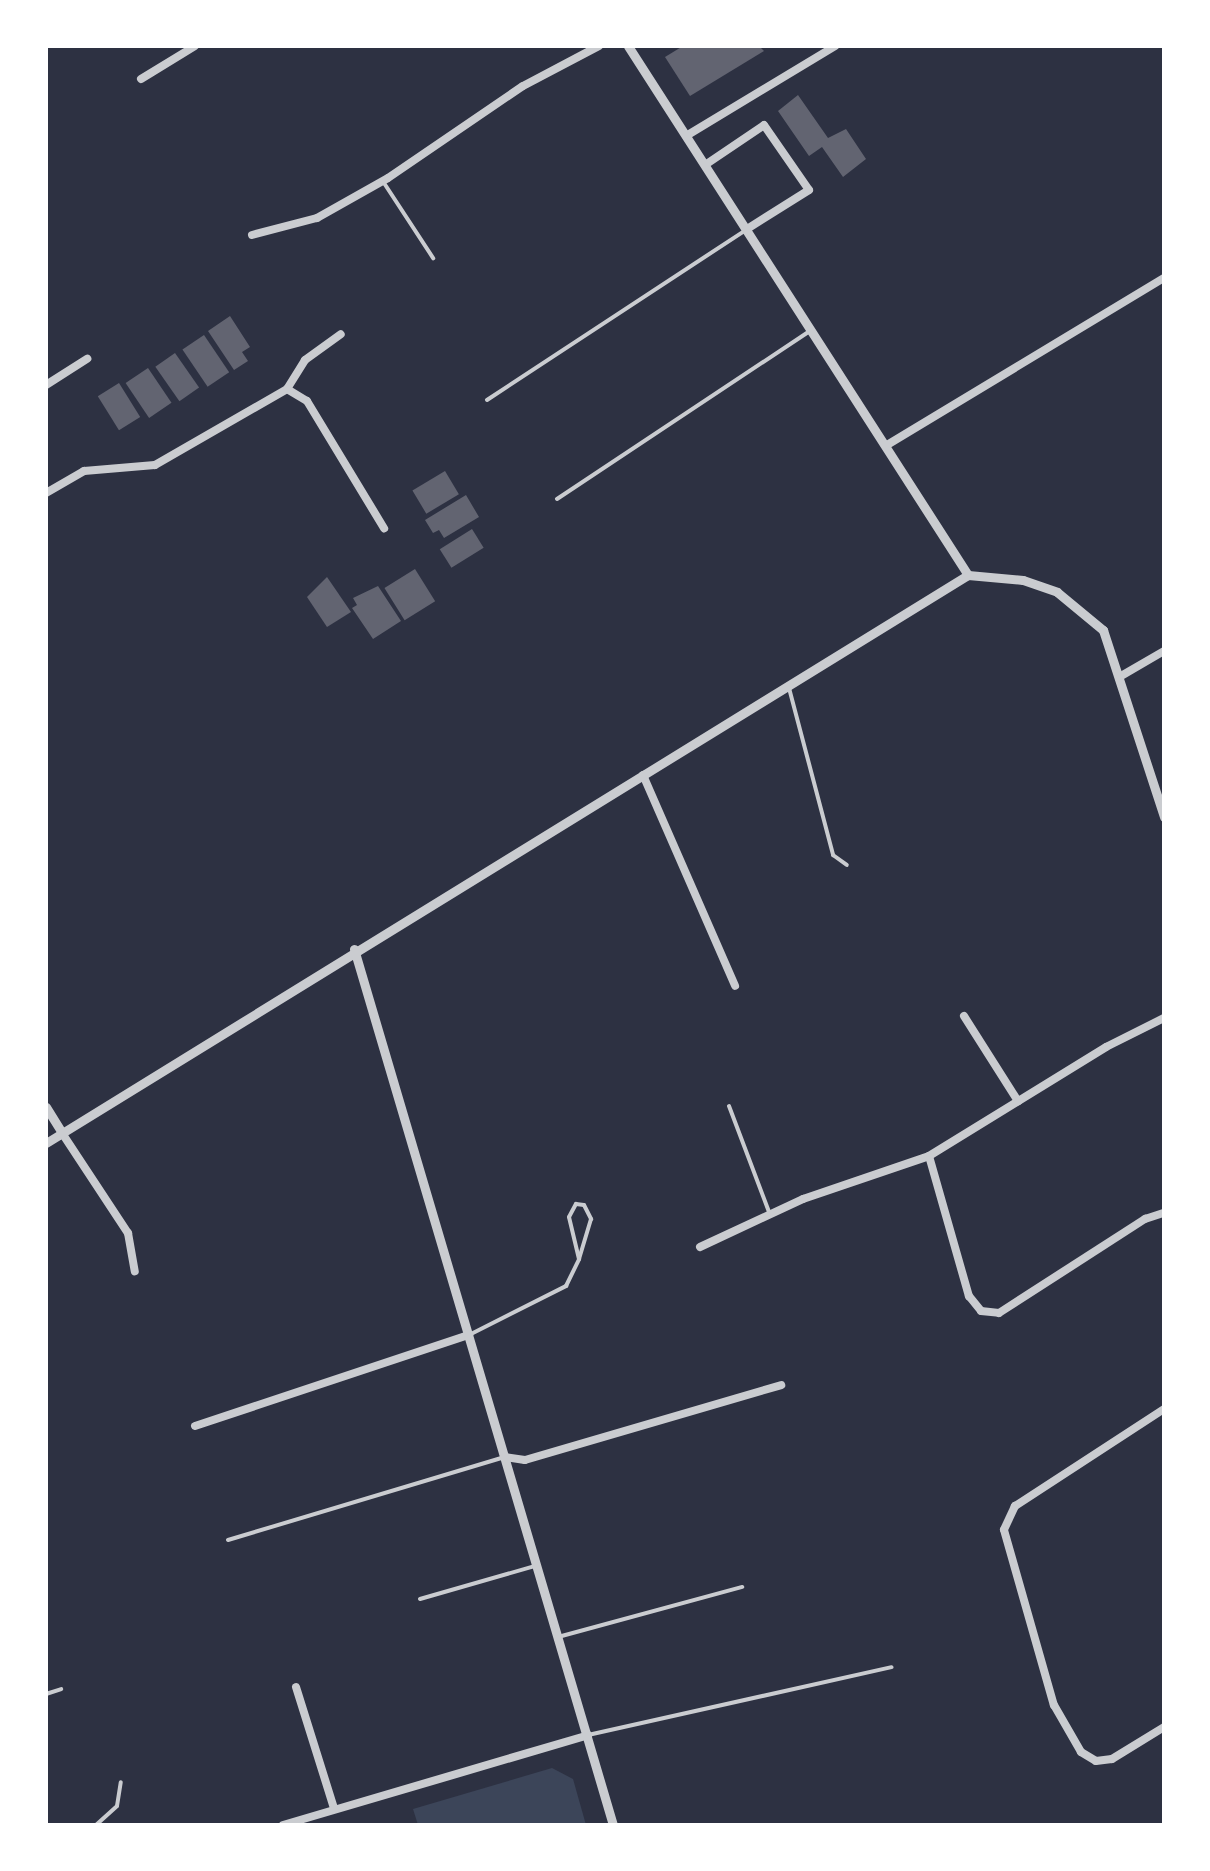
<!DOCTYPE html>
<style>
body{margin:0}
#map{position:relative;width:1210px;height:1871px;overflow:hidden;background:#2d3142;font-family:Overpass,sans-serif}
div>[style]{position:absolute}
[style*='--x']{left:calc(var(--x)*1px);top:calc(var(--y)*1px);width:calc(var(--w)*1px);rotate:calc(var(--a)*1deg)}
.green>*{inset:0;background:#3c4559}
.building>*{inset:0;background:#626471;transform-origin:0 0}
.service>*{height:4px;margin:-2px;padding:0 2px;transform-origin:2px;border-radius:2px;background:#caccd0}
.minor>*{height:8px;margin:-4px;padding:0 4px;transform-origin:4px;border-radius:4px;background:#caccd0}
.tertiary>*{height:9px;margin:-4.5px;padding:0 4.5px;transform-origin:4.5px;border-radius:4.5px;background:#caccd0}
span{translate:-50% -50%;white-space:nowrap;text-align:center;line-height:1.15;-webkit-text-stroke:7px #fff;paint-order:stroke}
.frame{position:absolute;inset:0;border:48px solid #fff;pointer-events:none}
</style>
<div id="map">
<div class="green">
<div style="clip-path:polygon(552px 1768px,573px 1779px,586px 1825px,418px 1825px,413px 1809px)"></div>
</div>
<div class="building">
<div style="clip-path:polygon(683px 46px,759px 46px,764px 51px,690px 96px,665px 57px)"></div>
<div style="clip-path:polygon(798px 95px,828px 138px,846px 129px,866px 159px,843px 177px,822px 147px,809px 156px,778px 111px)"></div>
<div style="clip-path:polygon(230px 316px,250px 347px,242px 352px,248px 361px,234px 370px,208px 331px)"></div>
<div style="left:204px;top:335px;width:45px;height:26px;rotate:56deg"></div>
<div style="left:175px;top:353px;width:42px;height:24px;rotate:55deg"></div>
<div style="left:148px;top:368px;width:42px;height:27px;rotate:56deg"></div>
<div style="left:119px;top:383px;width:40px;height:25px;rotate:58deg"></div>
<div style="left:445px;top:471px;width:27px;height:38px;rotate:59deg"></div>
<div style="clip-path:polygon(466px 495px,479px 517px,444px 538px,439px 530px,433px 533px,425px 520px)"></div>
<div style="left:472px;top:529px;width:22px;height:38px;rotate:58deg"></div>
<div style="left:415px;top:569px;width:38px;height:36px;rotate:58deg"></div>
<div style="clip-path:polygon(327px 577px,351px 612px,327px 627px,307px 597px)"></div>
<div style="clip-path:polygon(378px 586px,401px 621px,373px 639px,352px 608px,357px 605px,353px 598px)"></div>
</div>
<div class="service">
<div style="--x:384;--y:183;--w:90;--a:56.8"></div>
<div style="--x:487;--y:400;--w:310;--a:-33.3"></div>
<div style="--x:557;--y:499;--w:304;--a:-33.6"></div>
<div style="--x:789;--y:688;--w:173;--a:75.2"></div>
<div style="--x:833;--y:855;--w:17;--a:36"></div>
<div style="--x:729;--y:1106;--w:113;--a:69.3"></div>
<div style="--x:469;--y:1335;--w:109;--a:-26.8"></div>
<div style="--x:566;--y:1286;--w:30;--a:-64"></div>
<div style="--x:579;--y:1259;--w:43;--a:-103.4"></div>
<div style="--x:569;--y:1217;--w:15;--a:-62"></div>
<div style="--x:576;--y:1204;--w:8;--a:7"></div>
<div style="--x:584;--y:1205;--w:16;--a:63"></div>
<div style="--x:591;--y:1219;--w:42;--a:106.7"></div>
<div style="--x:228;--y:1540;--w:288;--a:-16.7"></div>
<div style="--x:420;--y:1599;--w:120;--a:-16"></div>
<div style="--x:558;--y:1637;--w:191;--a:-15.2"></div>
<div style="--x:46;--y:1694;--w:16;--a:-18"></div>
<div style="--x:588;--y:1735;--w:311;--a:-12.6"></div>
<div style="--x:96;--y:1825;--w:28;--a:-42"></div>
<div style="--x:117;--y:1806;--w:24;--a:-81"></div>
</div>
<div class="minor">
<div style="--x:141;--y:79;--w:63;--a:-31.4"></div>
<div style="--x:686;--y:136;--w:174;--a:-31.1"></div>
<div style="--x:705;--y:165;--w:71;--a:-34.1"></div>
<div style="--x:764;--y:125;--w:79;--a:55.3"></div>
<div style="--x:809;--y:190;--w:73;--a:147.8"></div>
<div style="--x:252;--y:235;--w:67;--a:-14.7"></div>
<div style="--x:317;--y:218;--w:81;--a:-29.4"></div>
<div style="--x:388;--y:178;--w:163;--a:-34.3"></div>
<div style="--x:523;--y:86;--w:86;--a:-27.8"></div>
<div style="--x:46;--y:385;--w:49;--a:-32.4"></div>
<div style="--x:287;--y:389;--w:34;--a:-58"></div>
<div style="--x:305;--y:360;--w:44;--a:-35.8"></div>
<div style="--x:887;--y:445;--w:323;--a:-31.1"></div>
<div style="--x:46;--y:493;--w:44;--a:-30.1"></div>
<div style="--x:84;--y:471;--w:71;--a:-4.8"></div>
<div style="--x:155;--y:465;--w:152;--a:-29.9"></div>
<div style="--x:287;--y:389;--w:23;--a:31"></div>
<div style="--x:307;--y:401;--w:149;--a:58.8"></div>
<div style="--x:1121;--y:676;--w:50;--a:-30.2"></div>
<div style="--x:643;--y:775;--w:230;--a:66.4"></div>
<div style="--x:964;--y:1016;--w:101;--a:57.6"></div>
<div style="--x:62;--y:1133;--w:120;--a:56.6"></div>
<div style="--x:128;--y:1233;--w:39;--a:80"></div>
<div style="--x:929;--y:1156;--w:146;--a:74.1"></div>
<div style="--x:969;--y:1296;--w:19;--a:51"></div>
<div style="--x:981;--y:1311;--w:18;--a:6"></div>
<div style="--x:999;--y:1313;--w:174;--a:-32.8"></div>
<div style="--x:1145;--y:1219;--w:20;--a:-18"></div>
<div style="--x:700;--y:1247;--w:114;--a:-25"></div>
<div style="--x:803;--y:1199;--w:133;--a:-18.8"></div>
<div style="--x:929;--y:1156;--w:208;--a:-31.6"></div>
<div style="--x:1106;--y:1047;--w:65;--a:-26.6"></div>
<div style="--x:1164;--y:1409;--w:178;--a:146.9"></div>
<div style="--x:1015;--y:1506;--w:26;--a:115"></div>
<div style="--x:1004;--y:1530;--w:182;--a:74.1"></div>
<div style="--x:1054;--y:1705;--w:54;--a:60.1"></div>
<div style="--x:1081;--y:1752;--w:17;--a:31"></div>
<div style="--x:1096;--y:1761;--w:16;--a:-7"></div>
<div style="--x:1112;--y:1759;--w:61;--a:-31.6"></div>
<div style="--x:195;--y:1426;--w:289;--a:-18.4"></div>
<div style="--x:504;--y:1457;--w:21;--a:8"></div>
<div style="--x:525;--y:1460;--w:267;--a:-16.3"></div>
<div style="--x:296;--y:1687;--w:127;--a:72.6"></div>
<div style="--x:283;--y:1825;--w:318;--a:-16.4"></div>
</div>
<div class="tertiary">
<div style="--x:628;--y:46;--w:629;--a:57.27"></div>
<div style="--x:968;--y:575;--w:55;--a:5.2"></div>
<div style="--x:1023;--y:580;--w:36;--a:19"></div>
<div style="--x:1057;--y:592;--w:60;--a:39.6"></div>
<div style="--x:1103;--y:630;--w:197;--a:71.9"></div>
<div style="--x:354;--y:949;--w:913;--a:73.53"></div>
<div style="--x:46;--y:1107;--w:31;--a:58"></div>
<div style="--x:46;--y:1143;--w:1083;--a:-31.64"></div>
</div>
<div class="frame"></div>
</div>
